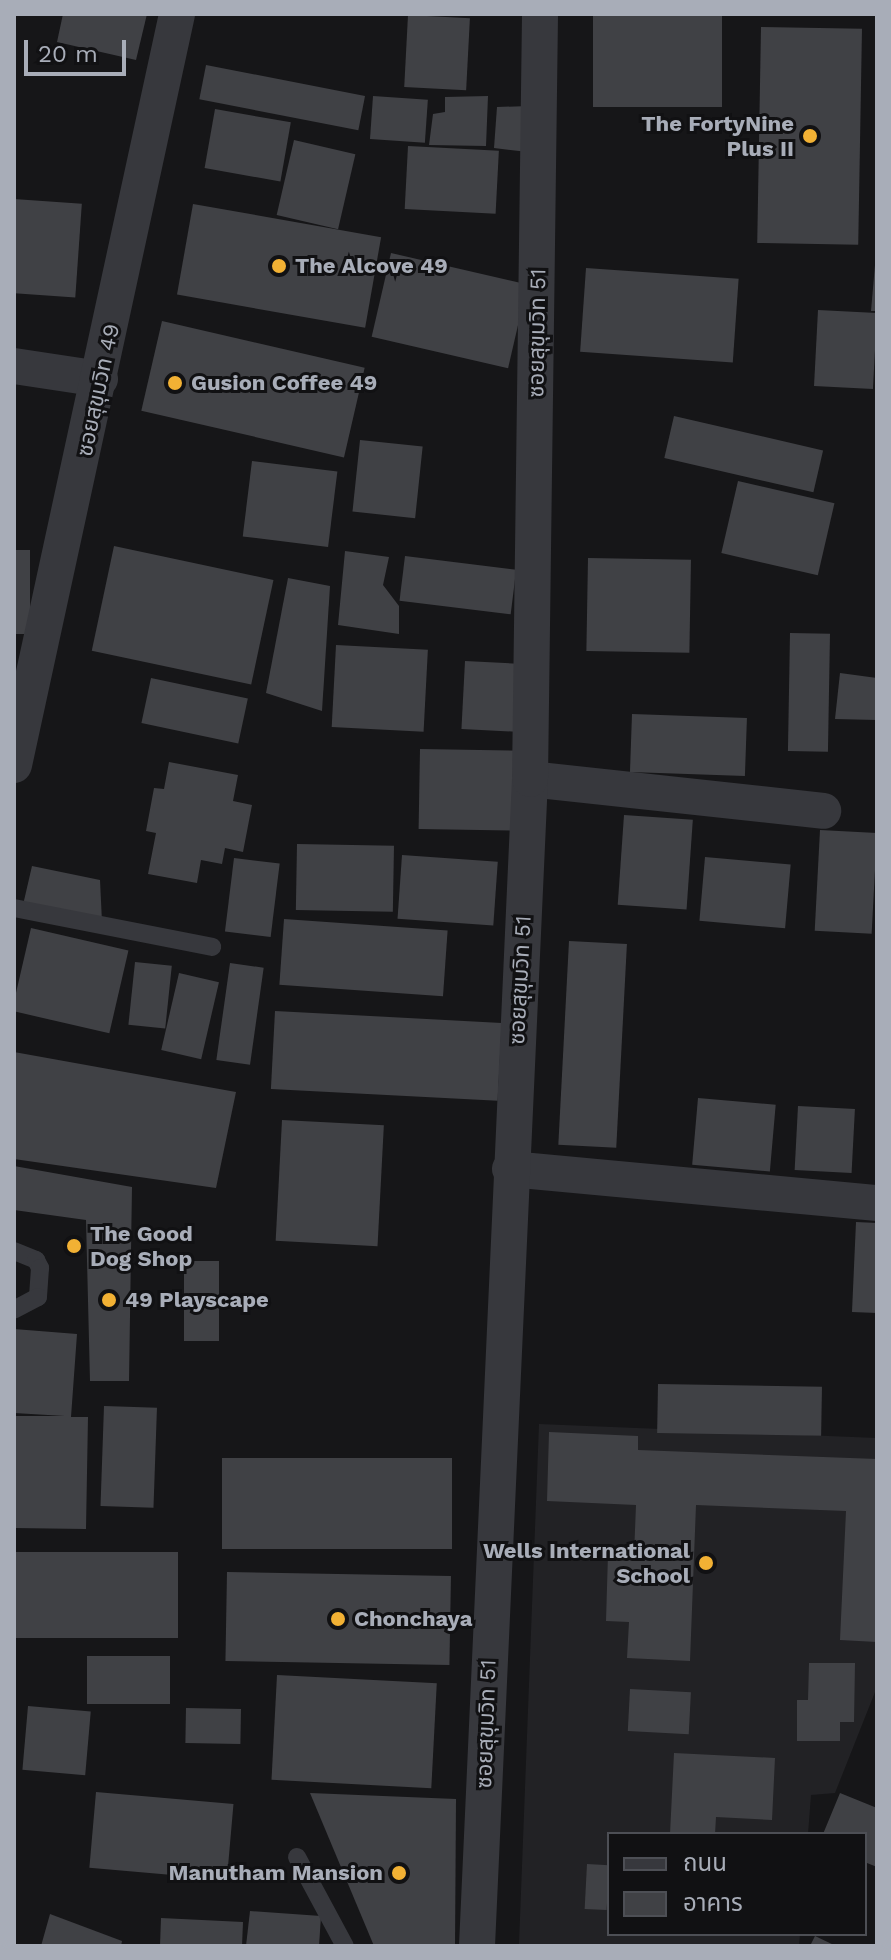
<!DOCTYPE html>
<meta charset="utf-8">
<style>
body{margin:0}
#map{position:relative;width:891px;height:1960px;overflow:hidden;background:#161618;font-family:"Work Sans","Noto Sans Thai",sans-serif}
div>[style]{position:absolute}
[style*='--x']{left:calc(var(--x)*1px);top:calc(var(--y)*1px);width:calc(var(--w)*1px);rotate:calc(var(--a)*1deg)}
.built>*{inset:0;background:#222225}
.building>*{inset:0;background:#404145;transform-origin:0 0}
.service>*{height:18px;margin:-9px;padding:0 9px;transform-origin:9px;border-radius:9px;background:#37383d}
.minor>*{height:36px;margin:-18px;padding:0 18px;transform-origin:18px;border-radius:18px;background:#37383d}
.dots>*{width:22px;height:22px;translate:-50% -50%;box-sizing:border-box;border:4px solid #111113;border-radius:50%}
span{translate:-50% -50%;white-space:nowrap;text-align:center;line-height:1.15;-webkit-text-stroke:6px #111113;paint-order:stroke}
.poi-label{font-size:22px;color:#a8adb8;font-weight:700}
.right{translate:-100% -50%;text-align:right}
.left{translate:0 -50%;text-align:left}
.street-label{font-size:22px;color:#a8adb8}
.frame{position:absolute;inset:0;border:16px solid #a8adb8;pointer-events:none}
.legend{position:absolute;left:607px;top:1832px;width:260px;height:104px;box-sizing:border-box;background:#111113;border:2px solid #4d4f55;margin:0;padding:10px 14px;list-style:none;font-size:24px;color:#a8adb8}
.legend li{display:flex;align-items:center;gap:16px;height:40px}
.legend b{width:40px;border:2px solid #4d4f55}
.scale{position:absolute;left:24px;top:40px;width:102px;height:36px;box-sizing:border-box;border:4px solid #a8adb8;border-top:0;padding-left:10px;font-size:24px;line-height:28px;white-space:nowrap;color:#a8adb8;-webkit-text-stroke:6px #111113;paint-order:stroke}
</style>
<div id="map">
<div class="built">
<div style="clip-path:polygon(539px 1424px,877px 1438px,877px 1687px,835px 1793px,811px 1795px,808px 1834px,609px 1834px,609px 1934px,800px 1934px,799px 1946px,519px 1944px)"></div>
</div>
<div class="building">
<div style="clip-path:polygon(63px 14px,147px 14px,136px 60px,57px 42px)"></div>
<div style="left:593px;top:14px;width:129px;height:93px"></div>
<div style="left:408px;top:15px;width:62px;height:72px;rotate:3deg"></div>
<div style="left:761px;top:27px;width:101px;height:216px;rotate:1deg"></div>
<div style="left:206px;top:65px;width:162px;height:35px;rotate:11deg"></div>
<div style="left:373px;top:96px;width:55px;height:43px;rotate:4deg"></div>
<div style="clip-path:polygon(488px 96px,486px 146px,429px 145px,433px 114px,445px 112px,445px 97px)"></div>
<div style="clip-path:polygon(529px 106px,528px 152px,494px 148px,497px 107px)"></div>
<div style="left:215px;top:109px;width:77px;height:60px;rotate:10deg"></div>
<div style="left:294px;top:140px;width:63px;height:77px;rotate:13deg"></div>
<div style="left:408px;top:146px;width:91px;height:63px;rotate:3deg"></div>
<div style="left:14px;top:199px;width:68px;height:94px;rotate:4deg"></div>
<div style="left:193px;top:204px;width:191px;height:92px;rotate:10deg"></div>
<div style="left:391px;top:253px;width:140px;height:86px;rotate:13deg"></div>
<div style="clip-path:polygon(875px 265px,877px 265px,877px 311px,871px 311px)"></div>
<div style="left:586px;top:268px;width:153px;height:84px;rotate:4deg"></div>
<div style="left:818px;top:310px;width:59px;height:76px;rotate:3deg"></div>
<div style="left:162px;top:321px;width:208px;height:92px;rotate:13deg"></div>
<div style="left:674px;top:416px;width:153px;height:43px;rotate:13deg"></div>
<div style="left:360px;top:440px;width:63px;height:72px;rotate:6deg"></div>
<div style="left:252px;top:461px;width:86px;height:76px;rotate:7deg"></div>
<div style="left:738px;top:481px;width:99px;height:74px;rotate:13deg"></div>
<div style="left:114px;top:546px;width:163px;height:107px;rotate:12deg"></div>
<div style="left:14px;top:550px;width:16px;height:84px"></div>
<div style="clip-path:polygon(345px 551px,389px 557px,383px 585px,399px 606px,399px 634px,338px 625px)"></div>
<div style="left:405px;top:556px;width:112px;height:45px;rotate:7deg"></div>
<div style="left:588px;top:558px;width:103px;height:93px;rotate:1deg"></div>
<div style="clip-path:polygon(288px 578px,330px 586px,322px 711px,266px 693px)"></div>
<div style="left:790px;top:633px;width:40px;height:118px;rotate:1deg"></div>
<div style="left:336px;top:645px;width:92px;height:82px;rotate:3deg"></div>
<div style="left:465px;top:661px;width:62px;height:68px;rotate:3deg"></div>
<div style="clip-path:polygon(840px 673px,877px 678px,877px 720px,835px 719px)"></div>
<div style="left:151px;top:678px;width:99px;height:46px;rotate:12deg"></div>
<div style="left:632px;top:714px;width:115px;height:58px;rotate:2deg"></div>
<div style="left:420px;top:749px;width:105px;height:80px;rotate:1deg"></div>
<div style="clip-path:polygon(169px 762px,238px 775px,233px 801px,252px 805px,243px 852px,225px 848px,222px 864px,201px 860px,197px 883px,148px 874px,156px 833px,146px 831px,154px 788px,164px 789px)"></div>
<div style="left:624px;top:815px;width:69px;height:90px;rotate:4deg"></div>
<div style="left:820px;top:830px;width:57px;height:101px;rotate:3deg"></div>
<div style="left:297px;top:844px;width:97px;height:66px;rotate:1deg"></div>
<div style="left:402px;top:855px;width:96px;height:64px;rotate:4deg"></div>
<div style="left:705px;top:857px;width:86px;height:64px;rotate:5deg"></div>
<div style="left:234px;top:858px;width:46px;height:74px;rotate:7deg"></div>
<div style="clip-path:polygon(32px 866px,100px 880px,102px 922px,23px 905px)"></div>
<div style="left:284px;top:919px;width:164px;height:66px;rotate:4deg"></div>
<div style="left:31px;top:928px;width:100px;height:85px;rotate:13deg"></div>
<div style="left:569px;top:941px;width:58px;height:204px;rotate:3deg"></div>
<div style="left:135px;top:962px;width:37px;height:63px;rotate:6deg"></div>
<div style="left:230px;top:963px;width:34px;height:98px;rotate:8deg"></div>
<div style="left:179px;top:973px;width:41px;height:79px;rotate:13deg"></div>
<div style="left:275px;top:1011px;width:227px;height:78px;rotate:3deg"></div>
<div style="clip-path:polygon(14px 1052px,236px 1092px,216px 1188px,14px 1159px)"></div>
<div style="left:698px;top:1098px;width:78px;height:67px;rotate:5deg"></div>
<div style="left:798px;top:1106px;width:57px;height:64px;rotate:3deg"></div>
<div style="left:282px;top:1120px;width:102px;height:121px;rotate:3deg"></div>
<div style="clip-path:polygon(14px 1166px,132px 1187px,129px 1381px,90px 1381px,86px 1220px,14px 1210px)"></div>
<div style="clip-path:polygon(856px 1222px,877px 1223px,877px 1313px,852px 1312px)"></div>
<div style="left:184px;top:1261px;width:35px;height:80px"></div>
<div style="clip-path:polygon(14px 1329px,77px 1334px,71px 1417px,88px 1417px,86px 1529px,14px 1528px,14px 1416px,65px 1416px,14px 1413px)"></div>
<div style="left:658px;top:1384px;width:164px;height:49px;rotate:1deg"></div>
<div style="left:104px;top:1406px;width:53px;height:100px;rotate:2deg"></div>
<div style="clip-path:polygon(549px 1432px,638px 1436px,638px 1450px,877px 1459px,877px 1642px,840px 1640px,846px 1511px,696px 1505px,690px 1661px,627px 1658px,629px 1622px,606px 1621px,608px 1554px,634px 1555px,636px 1505px,547px 1501px)"></div>
<div style="left:222px;top:1458px;width:230px;height:91px"></div>
<div style="left:14px;top:1552px;width:164px;height:86px"></div>
<div style="left:227px;top:1572px;width:224px;height:89px;rotate:1deg"></div>
<div style="left:87px;top:1656px;width:83px;height:48px"></div>
<div style="clip-path:polygon(809px 1663px,855px 1663px,854px 1722px,840px 1722px,840px 1741px,797px 1741px,797px 1700px,808px 1700px)"></div>
<div style="left:277px;top:1675px;width:160px;height:105px;rotate:3deg"></div>
<div style="left:630px;top:1689px;width:61px;height:42px;rotate:3deg"></div>
<div style="left:28px;top:1706px;width:63px;height:64px;rotate:5deg"></div>
<div style="left:186px;top:1708px;width:55px;height:35px;rotate:1deg"></div>
<div style="clip-path:polygon(674px 1753px,775px 1758px,772px 1820px,716px 1817px,715px 1834px,670px 1834px)"></div>
<div style="left:96px;top:1792px;width:138px;height:76px;rotate:5deg"></div>
<div style="clip-path:polygon(310px 1793px,456px 1799px,455px 1946px,374px 1946px)"></div>
<div style="clip-path:polygon(840px 1793px,877px 1808px,877px 1867px,867px 1863px,865px 1868px,865px 1834px,823px 1834px)"></div>
<div style="left:587px;top:1864px;width:22px;height:45px;rotate:3deg"></div>
<div style="clip-path:polygon(250px 1911px,321px 1916px,319px 1946px,246px 1946px)"></div>
<div style="clip-path:polygon(50px 1914px,122px 1941px,121px 1946px,41px 1946px)"></div>
<div style="clip-path:polygon(161px 1918px,243px 1922px,242px 1946px,160px 1946px)"></div>
<div style="clip-path:polygon(815px 1936px,836px 1946px,810px 1946px)"></div>
</div>
<div class="service">
<div style="--x:14;--y:908;--w:202;--a:11.1"></div>
<div style="--x:14;--y:1251;--w:24;--a:22"></div>
<div style="--x:36;--y:1260;--w:9;--a:63"></div>
<div style="--x:40;--y:1268;--w:29;--a:94"></div>
<div style="--x:38;--y:1297;--w:27;--a:152"></div>
<div style="--x:297;--y:1857;--w:101;--a:61.7"></div>
</div>
<div class="minor">
<div style="--x:14;--y:366;--w:87;--a:8.6"></div>
<div style="--x:14;--y:765;--w:768;--a:-77.75"></div>
<div style="--x:530;--y:779;--w:295;--a:6.2"></div>
<div style="--x:510;--y:1169;--w:369;--a:5.3"></div>
<div style="--x:477;--y:1946;--w:1168;--a:-87.4"></div>
<div style="--x:530;--y:779;--w:765;--a:-89.25"></div>
</div>
<div class="dots">
<div style="left:810px;top:136px;background:#f2b134"></div>
<div style="left:279px;top:266px;background:#f2b134"></div>
<div style="left:175px;top:383px;background:#f2b134"></div>
<div style="left:74px;top:1246px;background:#f2b134"></div>
<div style="left:109px;top:1300px;background:#f2b134"></div>
<div style="left:706px;top:1563px;background:#f2b134"></div>
<div style="left:338px;top:1619px;background:#f2b134"></div>
<div style="left:399px;top:1873px;background:#f2b134"></div>
</div>
<div class="poi-label">
<span class="right" style="left:794px;top:136px">The FortyNine<br>Plus II</span>
<span class="left" style="left:295px;top:266px">The Alcove 49</span>
<span class="left" style="left:191px;top:383px">Gusion Coffee 49</span>
<span class="left" style="left:90px;top:1246px">The Good<br>Dog Shop</span>
<span class="left" style="left:125px;top:1300px">49 Playscape</span>
<span class="right" style="left:690px;top:1563px">Wells International<br>School</span>
<span class="left" style="left:354px;top:1619px">Chonchaya</span>
<span class="right" style="left:383px;top:1873px">Manutham Mansion</span>
</div>
<div class="street-label">
<span style="left:537px;top:333px;rotate:-89deg">ซอยสุขุมวิท 51</span>
<span style="left:98px;top:390px;rotate:-78deg">ซอยสุขุมวิท 49</span>
<span style="left:520px;top:980px;rotate:-87deg">ซอยสุขุมวิท 51</span>
<span style="left:486px;top:1724px;rotate:-88deg">ซอยสุขุมวิท 51</span>
</div>
<div class="frame"></div>
<ul class="legend">
<li><b style="height:10px;background:#37383d"></b>ถนน</li>
<li><b style="height:22px;background:#404145"></b>อาคาร</li>
</ul>
<div class="scale">20 m</div>
</div>
